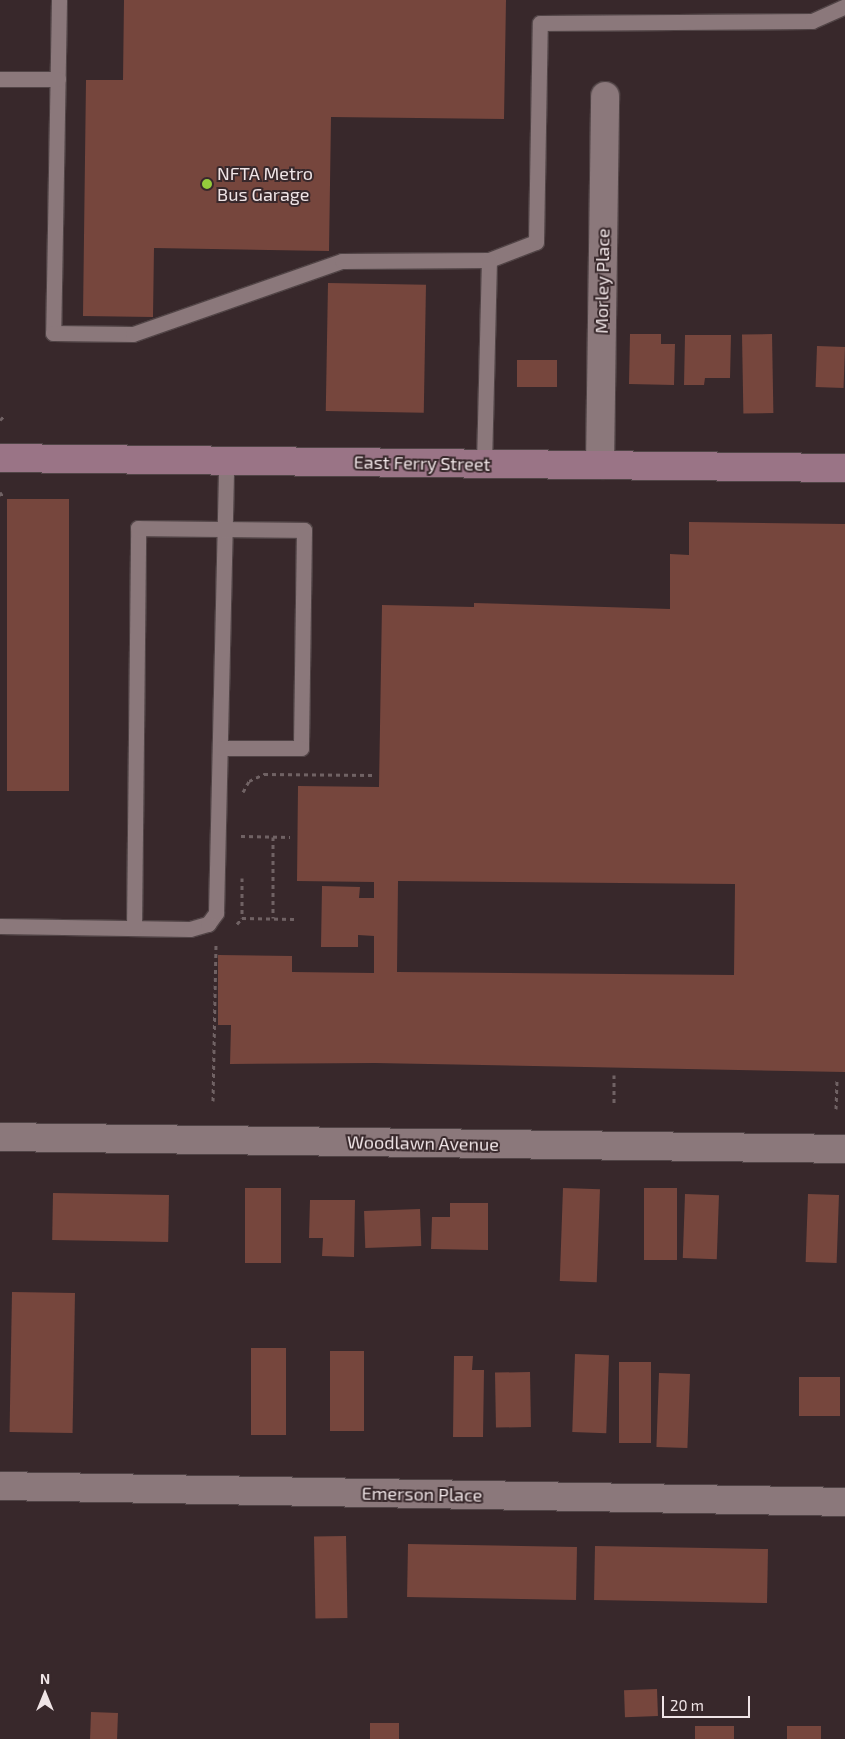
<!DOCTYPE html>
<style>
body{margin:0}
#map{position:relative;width:845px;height:1739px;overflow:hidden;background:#38282b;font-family:"Exo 2",sans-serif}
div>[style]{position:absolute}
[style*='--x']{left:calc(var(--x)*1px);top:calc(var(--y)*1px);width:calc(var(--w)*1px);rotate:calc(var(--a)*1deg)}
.building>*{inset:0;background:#76463d;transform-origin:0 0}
.path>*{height:3px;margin-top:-1.5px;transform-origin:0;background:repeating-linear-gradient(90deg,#706264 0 4px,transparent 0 8px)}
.roads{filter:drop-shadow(1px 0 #514446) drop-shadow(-1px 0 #514446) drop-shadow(0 1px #514446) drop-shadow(0 -1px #514446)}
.lane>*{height:15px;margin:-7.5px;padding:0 7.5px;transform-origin:7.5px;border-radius:7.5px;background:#8b787b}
.street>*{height:28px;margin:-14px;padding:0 14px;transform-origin:14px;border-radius:14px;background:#8b787b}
.secondary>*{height:28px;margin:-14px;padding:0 14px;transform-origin:14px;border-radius:14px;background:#9a7486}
.dots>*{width:14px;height:14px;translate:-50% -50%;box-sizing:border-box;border:2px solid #38282b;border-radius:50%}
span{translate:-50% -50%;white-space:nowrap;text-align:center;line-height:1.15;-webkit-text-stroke:4px #38282b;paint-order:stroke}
.poi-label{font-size:18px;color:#efe4e6}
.left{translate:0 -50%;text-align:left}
.street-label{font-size:18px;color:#efe4e6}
.north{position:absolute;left:20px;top:1669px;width:50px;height:50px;-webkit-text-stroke:4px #38282b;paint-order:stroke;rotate:0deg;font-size:14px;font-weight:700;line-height:20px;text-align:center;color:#efe4e6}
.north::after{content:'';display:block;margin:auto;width:18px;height:22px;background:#efe4e6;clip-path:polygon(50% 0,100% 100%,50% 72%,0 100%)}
.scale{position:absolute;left:662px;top:1696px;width:88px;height:22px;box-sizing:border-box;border:2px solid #efe4e6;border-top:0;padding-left:6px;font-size:15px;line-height:18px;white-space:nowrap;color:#efe4e6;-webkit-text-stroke:4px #38282b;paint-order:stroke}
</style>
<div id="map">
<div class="building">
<div style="clip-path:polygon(124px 0,506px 0,504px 119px,331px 117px,329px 251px,154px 248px,153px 317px,83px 316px,86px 80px,123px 80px)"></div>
<div style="left:328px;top:283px;width:98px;height:128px;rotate:1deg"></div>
<div style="clip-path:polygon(630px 334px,661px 334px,661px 344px,675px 344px,674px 385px,629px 384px)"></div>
<div style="left:772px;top:334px;width:79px;height:30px;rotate:89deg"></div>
<div style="clip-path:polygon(685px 335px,731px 335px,730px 378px,705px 378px,704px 385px,684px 385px)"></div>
<div style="left:817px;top:346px;width:28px;height:41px;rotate:2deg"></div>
<div style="left:517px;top:360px;width:40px;height:27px"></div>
<div style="left:7px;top:499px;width:62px;height:292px"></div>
<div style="clip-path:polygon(evenodd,689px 522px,845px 524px,845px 1072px,375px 1063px,230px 1064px,231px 1025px,218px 1025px,218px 955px,292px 956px,292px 972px,374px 973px,374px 936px,358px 935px,358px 947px,321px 947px,322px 886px,360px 887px,359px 898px,374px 898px,374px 882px,297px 881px,298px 786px,379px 787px,382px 605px,474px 607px,474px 603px,670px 609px,670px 554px,689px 555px,689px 522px,398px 881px,735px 884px,734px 975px,397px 972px,398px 881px)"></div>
<div style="left:245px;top:1188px;width:36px;height:75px"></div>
<div style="left:563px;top:1188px;width:37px;height:93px;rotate:2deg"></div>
<div style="left:644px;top:1188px;width:33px;height:72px"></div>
<div style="left:53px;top:1193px;width:116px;height:47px;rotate:1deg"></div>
<div style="left:685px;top:1194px;width:34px;height:64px;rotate:2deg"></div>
<div style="left:808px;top:1194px;width:31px;height:68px;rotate:2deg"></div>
<div style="clip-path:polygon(310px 1200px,355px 1200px,354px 1257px,322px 1256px,323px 1238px,309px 1238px)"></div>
<div style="clip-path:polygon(450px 1203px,488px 1203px,488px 1250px,431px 1249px,432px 1217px,450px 1217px)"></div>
<div style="left:420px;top:1209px;width:37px;height:56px;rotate:88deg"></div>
<div style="left:12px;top:1292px;width:63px;height:140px;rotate:1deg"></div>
<div style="left:251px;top:1348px;width:35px;height:87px"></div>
<div style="left:364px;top:1351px;width:80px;height:34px;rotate:90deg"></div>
<div style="left:575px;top:1354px;width:34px;height:78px;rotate:2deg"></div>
<div style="clip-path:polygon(454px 1356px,473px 1356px,472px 1370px,484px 1370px,483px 1437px,453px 1437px)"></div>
<div style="left:619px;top:1362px;width:32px;height:81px"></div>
<div style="left:530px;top:1372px;width:55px;height:35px;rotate:89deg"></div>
<div style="left:659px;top:1373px;width:31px;height:74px;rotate:2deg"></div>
<div style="left:799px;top:1377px;width:41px;height:39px"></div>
<div style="left:346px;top:1536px;width:82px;height:32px;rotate:89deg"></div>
<div style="left:408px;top:1544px;width:169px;height:53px;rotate:1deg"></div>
<div style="left:595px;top:1546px;width:173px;height:54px;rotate:1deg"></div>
<div style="left:657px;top:1689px;width:27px;height:33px;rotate:88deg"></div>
<div style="left:91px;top:1712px;width:27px;height:27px;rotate:2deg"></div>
<div style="left:370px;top:1723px;width:29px;height:16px"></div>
<div style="left:695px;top:1726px;width:39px;height:13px"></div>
<div style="left:787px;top:1726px;width:34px;height:13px"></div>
</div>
<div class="path">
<div style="--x:0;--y:420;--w:6;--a:-45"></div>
<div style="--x:0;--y:492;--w:6;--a:59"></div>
<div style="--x:243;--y:792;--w:13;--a:-61"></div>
<div style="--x:249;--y:781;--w:17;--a:-25"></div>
<div style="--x:264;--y:774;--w:109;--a:0.5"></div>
<div style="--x:241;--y:836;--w:49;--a:1.2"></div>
<div style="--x:273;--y:837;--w:81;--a:90"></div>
<div style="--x:242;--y:878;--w:40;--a:90"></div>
<div style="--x:237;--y:924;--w:8;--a:-50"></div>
<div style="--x:242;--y:918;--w:52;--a:1.1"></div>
<div style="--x:614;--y:1075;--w:30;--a:90"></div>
<div style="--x:213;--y:1101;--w:157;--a:-88.9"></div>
<div style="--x:836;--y:1109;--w:30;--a:-88"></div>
</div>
<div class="roads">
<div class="lane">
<div style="--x:59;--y:0;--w:333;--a:91"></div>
<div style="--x:53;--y:333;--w:80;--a:0.7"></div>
<div style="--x:133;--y:334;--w:221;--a:-19.3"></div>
<div style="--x:342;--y:261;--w:147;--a:-0.4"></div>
<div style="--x:489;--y:260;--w:50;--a:-21"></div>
<div style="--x:536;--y:242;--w:219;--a:-89"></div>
<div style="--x:540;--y:23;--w:272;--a:-0.4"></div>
<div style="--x:812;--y:21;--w:36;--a:-24"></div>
<div style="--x:0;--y:79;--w:58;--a:0"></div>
<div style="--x:484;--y:464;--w:204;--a:-88.6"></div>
<div style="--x:0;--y:926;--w:190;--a:0.9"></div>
<div style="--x:190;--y:929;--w:19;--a:-16"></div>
<div style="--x:208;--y:924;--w:14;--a:-54"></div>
<div style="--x:216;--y:913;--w:453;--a:-88.7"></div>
<div style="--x:134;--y:928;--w:400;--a:-89.4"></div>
<div style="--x:138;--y:528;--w:166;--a:0.7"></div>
<div style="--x:304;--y:530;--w:218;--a:90.8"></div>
<div style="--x:301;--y:748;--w:79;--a:180"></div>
</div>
<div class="street">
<div style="--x:600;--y:465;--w:369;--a:-89.2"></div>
<div style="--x:0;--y:1137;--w:845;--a:0.81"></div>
<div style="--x:0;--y:1486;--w:845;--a:1.08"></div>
</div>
<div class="secondary">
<div style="--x:0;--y:458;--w:845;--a:0.68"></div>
</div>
</div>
<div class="dots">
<div style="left:207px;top:184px;background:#94cc3c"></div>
</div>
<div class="poi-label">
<span class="left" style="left:217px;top:184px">NFTA Metro<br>Bus Garage</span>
</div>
<div class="street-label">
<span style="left:602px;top:281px;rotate:-89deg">Morley Place</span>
<span style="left:422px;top:463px;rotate:1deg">East Ferry Street</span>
<span style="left:423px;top:1143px;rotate:1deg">Woodlawn Avenue</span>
<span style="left:422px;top:1494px;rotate:1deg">Emerson Place</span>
</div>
<div class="north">N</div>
<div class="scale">20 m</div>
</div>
